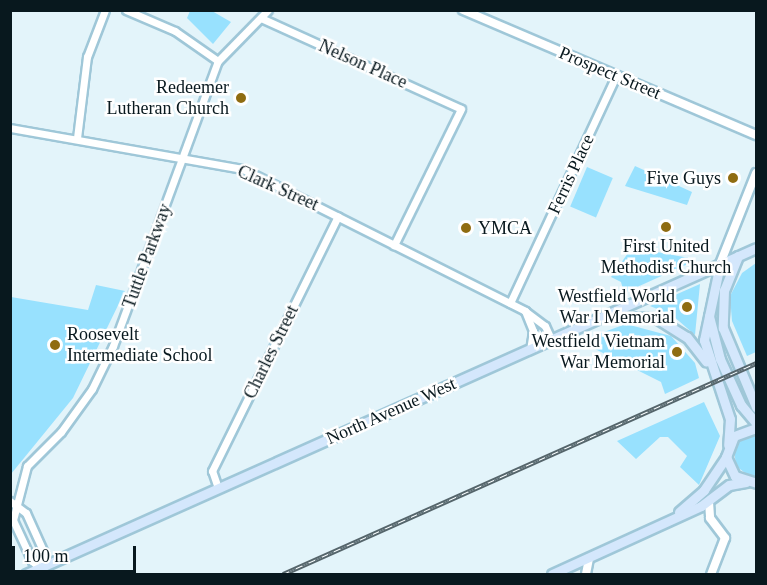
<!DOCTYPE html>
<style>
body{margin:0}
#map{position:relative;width:767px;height:585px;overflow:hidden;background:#e3f4fa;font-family:Georgia,serif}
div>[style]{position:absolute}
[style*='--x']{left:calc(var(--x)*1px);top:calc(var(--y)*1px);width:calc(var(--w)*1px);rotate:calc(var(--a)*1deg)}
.green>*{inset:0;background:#98e1fe;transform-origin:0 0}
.roads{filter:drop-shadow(2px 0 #9fc7d8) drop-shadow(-2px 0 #9fc7d8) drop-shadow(0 2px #9fc7d8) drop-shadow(0 -2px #9fc7d8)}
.minor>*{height:7px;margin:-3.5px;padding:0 3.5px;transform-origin:3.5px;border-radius:3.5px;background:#fff}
.tertiary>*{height:8px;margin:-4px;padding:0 4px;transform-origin:4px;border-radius:4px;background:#fff}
.secondary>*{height:9px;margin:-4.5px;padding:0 4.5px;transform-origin:4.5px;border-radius:4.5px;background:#d4e7fc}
.rail>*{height:4.5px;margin-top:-2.25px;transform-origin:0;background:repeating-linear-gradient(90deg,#fff 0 7px,#55656b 0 14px);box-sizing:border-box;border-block:2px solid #55656b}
.dots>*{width:16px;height:16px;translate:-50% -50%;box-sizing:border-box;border:3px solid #fff;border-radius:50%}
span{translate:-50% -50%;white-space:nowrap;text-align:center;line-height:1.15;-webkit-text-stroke:5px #fff;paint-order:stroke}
.street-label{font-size:18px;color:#08181e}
.poi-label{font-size:18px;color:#08181e}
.right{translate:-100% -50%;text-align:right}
.left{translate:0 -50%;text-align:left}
.frame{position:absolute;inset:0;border:12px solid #08181e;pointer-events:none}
.scale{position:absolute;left:12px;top:546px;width:124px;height:27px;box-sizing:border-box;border:3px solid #08181e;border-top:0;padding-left:8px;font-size:18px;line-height:21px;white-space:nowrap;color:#08181e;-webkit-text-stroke:4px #fff;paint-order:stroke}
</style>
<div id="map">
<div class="green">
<div style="clip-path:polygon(190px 11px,212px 11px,231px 22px,213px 44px,187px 18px)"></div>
<div style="clip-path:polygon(635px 166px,692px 192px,687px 205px,625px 186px)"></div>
<div style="left:587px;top:167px;width:28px;height:43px;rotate:23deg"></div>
<div style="clip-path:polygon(641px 249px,689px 258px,690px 263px,624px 293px,621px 282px,611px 277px,628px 253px)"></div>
<div style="clip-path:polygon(756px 263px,756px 352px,747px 356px,732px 321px,730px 296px,742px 273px)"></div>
<div style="clip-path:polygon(700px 284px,695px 335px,672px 315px,650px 306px)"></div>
<div style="clip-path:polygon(96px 285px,125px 291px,73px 398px,11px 474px,11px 297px,88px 310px)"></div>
<div style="clip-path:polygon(626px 324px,671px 336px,695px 363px,699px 378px,665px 394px,661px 382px,579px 341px)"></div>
<div style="clip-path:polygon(704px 402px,720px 436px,699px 485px,680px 467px,687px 456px,668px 437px,660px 437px,636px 459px,617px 441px)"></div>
<div style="clip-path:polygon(756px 433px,756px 476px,749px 476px,736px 466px,734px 449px,743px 436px)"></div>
</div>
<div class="roads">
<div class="minor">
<div style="--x:126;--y:10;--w:53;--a:23.2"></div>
<div style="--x:175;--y:31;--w:52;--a:34.9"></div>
<div style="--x:263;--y:19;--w:217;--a:24.4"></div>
<div style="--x:461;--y:109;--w:152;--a:116.2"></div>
<div style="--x:10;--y:128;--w:237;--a:10"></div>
<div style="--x:243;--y:169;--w:316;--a:26.7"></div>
<div style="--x:525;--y:311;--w:25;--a:37"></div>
<div style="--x:545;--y:326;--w:14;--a:65"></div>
<div style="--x:77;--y:138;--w:82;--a:-83"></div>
<div style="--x:87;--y:57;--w:50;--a:-69"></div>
<div style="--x:510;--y:303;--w:251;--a:-65"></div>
<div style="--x:525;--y:311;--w:22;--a:68"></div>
<div style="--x:533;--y:331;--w:18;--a:99"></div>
<div style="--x:218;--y:488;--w:18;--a:-109"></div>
<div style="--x:212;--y:471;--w:284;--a:-63.7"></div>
<div style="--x:10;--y:501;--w:20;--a:37"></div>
<div style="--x:26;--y:513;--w:46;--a:65.7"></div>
<div style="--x:45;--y:555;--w:12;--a:104"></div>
<div style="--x:46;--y:574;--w:19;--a:-137"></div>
<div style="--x:32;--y:561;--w:45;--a:-114.9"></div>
<div style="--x:13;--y:520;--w:56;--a:-75.5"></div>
<div style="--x:27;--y:466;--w:48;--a:-45"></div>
<div style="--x:61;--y:432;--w:53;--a:-54.2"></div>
<div style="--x:92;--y:389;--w:48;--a:-64"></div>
<div style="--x:113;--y:346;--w:304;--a:-69.8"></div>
<div style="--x:218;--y:61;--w:71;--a:-45.6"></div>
</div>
<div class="tertiary">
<div style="--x:463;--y:10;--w:319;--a:23.1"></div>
<div style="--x:720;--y:264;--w:98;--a:-68.4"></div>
<div style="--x:709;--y:502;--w:16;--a:86"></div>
<div style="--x:710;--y:518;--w:25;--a:53"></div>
<div style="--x:725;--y:538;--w:39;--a:111"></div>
<div style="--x:586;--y:574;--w:16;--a:-79"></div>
</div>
<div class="secondary">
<div style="--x:738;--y:256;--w:37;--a:112"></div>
<div style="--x:724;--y:290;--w:38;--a:92"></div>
<div style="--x:723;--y:328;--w:86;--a:67.3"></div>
<div style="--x:720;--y:264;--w:78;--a:101.9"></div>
<div style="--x:704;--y:340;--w:83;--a:71.8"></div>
<div style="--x:730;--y:419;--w:26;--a:94"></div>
<div style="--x:709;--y:316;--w:44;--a:75.7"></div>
<div style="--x:720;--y:359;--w:51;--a:65.5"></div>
<div style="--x:741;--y:405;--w:23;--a:50"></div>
<div style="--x:608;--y:317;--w:48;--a:1.2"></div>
<div style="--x:656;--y:318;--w:36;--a:32"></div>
<div style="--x:687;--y:337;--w:31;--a:52"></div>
<div style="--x:756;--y:428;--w:23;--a:160"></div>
<div style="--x:734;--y:436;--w:22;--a:111"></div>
<div style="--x:726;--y:457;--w:21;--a:65"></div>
<div style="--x:735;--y:476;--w:22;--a:18"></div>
<div style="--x:679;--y:512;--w:33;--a:-41"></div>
<div style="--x:704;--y:490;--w:40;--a:-56"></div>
<div style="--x:26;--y:574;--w:799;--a:-24.06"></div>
<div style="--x:552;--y:574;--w:164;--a:-24.5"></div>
<div style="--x:701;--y:506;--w:35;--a:-37"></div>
<div style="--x:729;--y:485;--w:17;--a:-10"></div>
</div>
</div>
<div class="rail">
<div style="--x:283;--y:574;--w:518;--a:-24.04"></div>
</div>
<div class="dots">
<div style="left:241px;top:98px;background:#8f6c11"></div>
<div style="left:733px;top:178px;background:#8f6c11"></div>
<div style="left:666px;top:227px;background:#8f6c11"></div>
<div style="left:466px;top:228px;background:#8f6c11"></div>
<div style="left:687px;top:307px;background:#8f6c11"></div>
<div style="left:55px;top:345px;background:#8f6c11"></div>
<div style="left:677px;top:352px;background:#8f6c11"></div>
</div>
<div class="street-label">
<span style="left:363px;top:64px;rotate:24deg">Nelson Place</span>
<span style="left:610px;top:73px;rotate:23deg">Prospect Street</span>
<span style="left:571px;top:174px;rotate:-65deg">Ferris Place</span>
<span style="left:278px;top:188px;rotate:24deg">Clark Street</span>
<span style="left:147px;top:256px;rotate:-70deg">Tuttle Parkway</span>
<span style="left:271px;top:352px;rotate:-64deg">Charles Street</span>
<span style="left:391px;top:411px;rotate:-24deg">North Avenue West</span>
</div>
<div class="poi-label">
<span class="right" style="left:229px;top:98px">Redeemer<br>Lutheran Church</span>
<span class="right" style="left:721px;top:178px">Five Guys</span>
<span class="left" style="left:478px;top:228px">YMCA</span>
<span style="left:666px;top:257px">First United<br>Methodist Church</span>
<span class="right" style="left:675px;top:307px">Westfield World<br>War I Memorial</span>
<span class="left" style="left:67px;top:345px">Roosevelt<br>Intermediate School</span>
<span class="right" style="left:665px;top:352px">Westfield Vietnam<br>War Memorial</span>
</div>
<div class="frame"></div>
<div class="scale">100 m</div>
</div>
